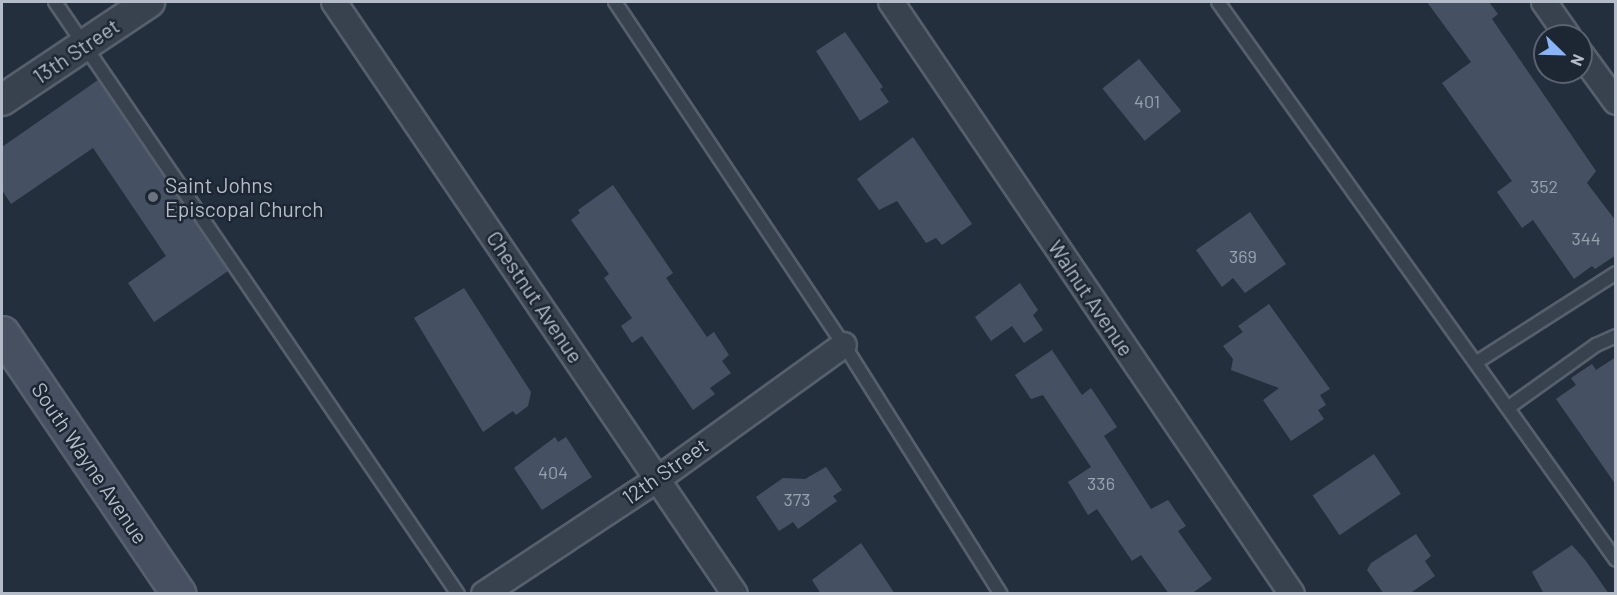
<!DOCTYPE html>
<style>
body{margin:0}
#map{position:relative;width:1617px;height:595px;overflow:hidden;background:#242f3e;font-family:Barlow,sans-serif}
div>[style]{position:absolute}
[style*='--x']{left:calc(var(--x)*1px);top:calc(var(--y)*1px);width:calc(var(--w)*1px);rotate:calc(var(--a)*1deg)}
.building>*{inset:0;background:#455162;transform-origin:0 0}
.roads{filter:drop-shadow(2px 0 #565f6c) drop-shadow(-2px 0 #565f6c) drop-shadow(0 2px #565f6c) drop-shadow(0 -2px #565f6c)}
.service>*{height:12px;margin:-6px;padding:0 6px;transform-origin:6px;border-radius:6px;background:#38414e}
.minor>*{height:24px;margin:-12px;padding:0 12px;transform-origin:12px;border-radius:12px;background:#38414e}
.tertiary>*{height:30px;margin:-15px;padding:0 15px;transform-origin:15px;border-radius:15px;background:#38414e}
.secondary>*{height:33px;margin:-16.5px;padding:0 16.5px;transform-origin:16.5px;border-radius:16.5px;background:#465061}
.dots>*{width:16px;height:16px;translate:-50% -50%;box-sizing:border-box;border:3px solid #1d2633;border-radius:50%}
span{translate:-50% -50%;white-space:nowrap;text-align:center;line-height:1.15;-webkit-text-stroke:5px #1d2633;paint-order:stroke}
.number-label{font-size:18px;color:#98a1af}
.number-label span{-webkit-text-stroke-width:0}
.street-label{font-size:21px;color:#b4bcc9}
.poi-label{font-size:21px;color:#b4bcc9}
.left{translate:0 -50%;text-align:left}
.frame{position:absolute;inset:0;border:3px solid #b4bcc9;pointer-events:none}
.north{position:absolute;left:1533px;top:24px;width:60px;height:60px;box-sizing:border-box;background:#1d2633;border:2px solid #59626f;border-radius:50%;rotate:113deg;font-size:16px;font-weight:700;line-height:24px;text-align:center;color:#b4bcc9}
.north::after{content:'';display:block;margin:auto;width:21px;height:27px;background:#8ab4f8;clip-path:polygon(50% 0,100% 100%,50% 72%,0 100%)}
</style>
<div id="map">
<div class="building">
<div style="clip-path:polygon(1427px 2px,1489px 2px,1498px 14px,1492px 19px,1596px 171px,1587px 183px,1616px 221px,1616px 255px,1595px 269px,1592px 266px,1574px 279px,1533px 220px,1522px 228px,1497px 192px,1512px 181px,1442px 83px,1471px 62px)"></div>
<div style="clip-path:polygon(845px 32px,883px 87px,880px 89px,889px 102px,860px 121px,816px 51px)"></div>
<div style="left:1139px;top:59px;width:67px;height:47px;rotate:51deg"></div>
<div style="clip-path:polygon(98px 80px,228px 271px,154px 322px,128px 283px,166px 256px,93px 148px,11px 204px,2px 190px,2px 147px)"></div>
<div style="clip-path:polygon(913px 137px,972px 224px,942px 245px,936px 238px,926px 243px,897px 201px,879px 210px,857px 179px)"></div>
<div style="clip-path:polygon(613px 185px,673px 273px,666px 278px,707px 337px,714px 332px,729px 355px,722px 361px,731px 373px,710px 388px,715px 394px,693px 410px,642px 336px,632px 343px,621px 326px,632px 318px,604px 278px,609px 274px,571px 220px,580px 213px,578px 210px)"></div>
<div style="clip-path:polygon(1250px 212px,1286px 264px,1245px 293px,1233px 278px,1222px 287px,1196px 250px)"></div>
<div style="clip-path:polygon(1020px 283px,1038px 310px,1033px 315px,1043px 330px,1024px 343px,1012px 326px,991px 341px,975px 317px)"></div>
<div style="clip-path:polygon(464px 288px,531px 392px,528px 406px,516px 415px,513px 411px,483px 432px,414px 318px)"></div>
<div style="clip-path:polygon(1269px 304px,1330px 389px,1320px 395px,1326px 405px,1318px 410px,1324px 419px,1291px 441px,1263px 400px,1279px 388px,1231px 370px,1233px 359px,1223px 346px,1243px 332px,1238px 326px)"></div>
<div style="clip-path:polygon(1052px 350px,1082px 395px,1091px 388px,1117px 427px,1104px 436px,1151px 509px,1168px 500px,1186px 526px,1178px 531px,1212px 579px,1191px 594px,1169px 594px,1141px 555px,1132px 561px,1097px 509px,1088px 515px,1068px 482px,1091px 467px,1043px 395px,1031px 399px,1015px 375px)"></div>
<div style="clip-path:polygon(1616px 357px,1616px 485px,1556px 399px,1576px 385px,1571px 378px,1592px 364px,1596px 370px)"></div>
<div style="clip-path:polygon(555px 437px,558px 442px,566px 437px,592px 477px,542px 510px,514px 468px)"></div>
<div style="left:1374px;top:454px;width:48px;height:74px;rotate:56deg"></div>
<div style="clip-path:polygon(826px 467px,842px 490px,833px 496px,837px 501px,798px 529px,793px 522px,779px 531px,756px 497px,783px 478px,805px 479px)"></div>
<div style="clip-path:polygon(1416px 534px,1431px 556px,1425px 561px,1435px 576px,1409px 594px,1384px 594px,1367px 570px,1371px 563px)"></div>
<div style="clip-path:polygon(861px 543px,895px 594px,821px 594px,812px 580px)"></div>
<div style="clip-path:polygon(1572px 545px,1586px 561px,1609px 594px,1544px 594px,1532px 572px)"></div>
</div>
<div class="roads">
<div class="service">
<div style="--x:55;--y:2;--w:716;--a:55.76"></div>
<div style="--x:615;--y:2;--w:412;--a:56.3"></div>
<div style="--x:844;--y:345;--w:294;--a:57.8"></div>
<div style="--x:1218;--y:2;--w:685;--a:54.5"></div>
<div style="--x:1477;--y:362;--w:165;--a:-32.6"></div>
<div style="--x:1509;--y:407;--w:107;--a:-35.5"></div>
<div style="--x:1596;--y:345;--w:22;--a:-24"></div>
</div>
<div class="minor">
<div style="--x:334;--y:2;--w:715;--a:55.89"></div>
<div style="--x:891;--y:2;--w:715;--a:55.89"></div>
<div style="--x:1544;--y:2;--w:42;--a:54.8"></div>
<div style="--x:1581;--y:54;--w:59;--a:53.9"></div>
<div style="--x:484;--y:594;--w:209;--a:-33.5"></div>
<div style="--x:658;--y:479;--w:229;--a:-35.8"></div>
</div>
<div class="tertiary">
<div style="--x:2;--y:100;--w:177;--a:-33.7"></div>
</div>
<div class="secondary">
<div style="--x:2;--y:333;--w:315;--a:55.9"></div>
</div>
</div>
<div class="dots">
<div style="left:153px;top:197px;background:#6b7280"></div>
</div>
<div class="number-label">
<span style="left:1147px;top:101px">401</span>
<span style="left:1544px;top:186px">352</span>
<span style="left:1586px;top:238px">344</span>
<span style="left:1243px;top:256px">369</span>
<span style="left:553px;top:472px">404</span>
<span style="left:1101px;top:483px">336</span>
<span style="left:797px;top:499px">373</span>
</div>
<div class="street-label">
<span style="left:76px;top:51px;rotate:-34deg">13th Street</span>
<span style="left:535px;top:297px;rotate:56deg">Chestnut Avenue</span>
<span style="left:1091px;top:298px;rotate:56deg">Walnut Avenue</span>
<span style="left:90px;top:463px;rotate:56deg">South Wayne Avenue</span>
<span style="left:665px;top:471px;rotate:-35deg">12th Street</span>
</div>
<div class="poi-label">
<span class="left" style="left:165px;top:197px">Saint Johns<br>Episcopal Church</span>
</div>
<div class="frame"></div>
<div class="north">N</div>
</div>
